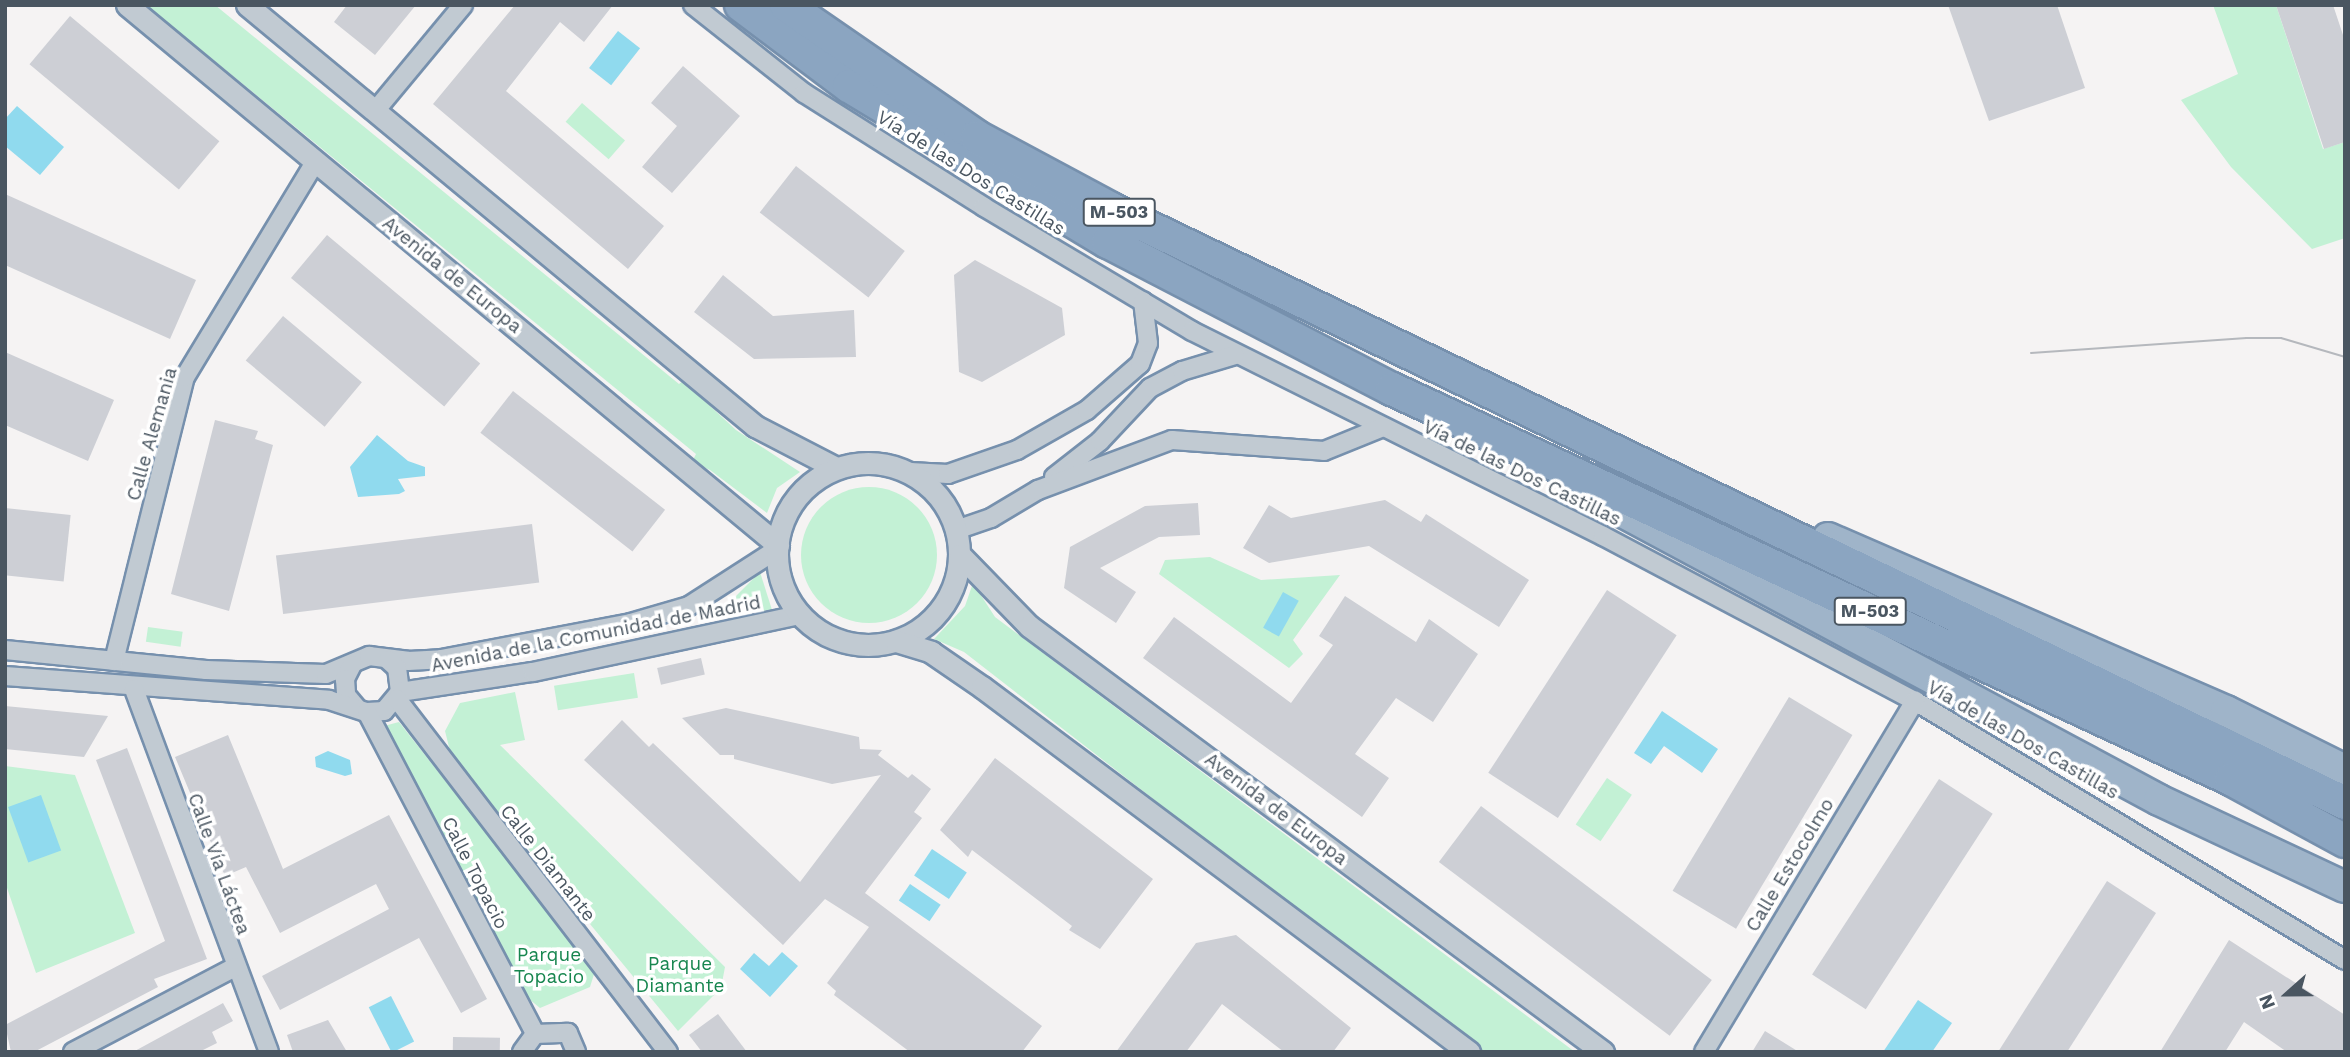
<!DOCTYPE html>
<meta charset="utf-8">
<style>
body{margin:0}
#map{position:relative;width:2350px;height:1057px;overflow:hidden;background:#f5f3f3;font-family:"Work Sans",sans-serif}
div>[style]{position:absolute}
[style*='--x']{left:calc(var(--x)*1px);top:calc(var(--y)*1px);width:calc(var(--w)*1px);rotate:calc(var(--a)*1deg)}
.green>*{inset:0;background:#c3f1d5;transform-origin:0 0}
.round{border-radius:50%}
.water>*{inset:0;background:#90daee;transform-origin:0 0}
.building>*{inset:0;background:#cdcfd5;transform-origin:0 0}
.roads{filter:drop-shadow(2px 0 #7690ad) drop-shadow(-2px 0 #7690ad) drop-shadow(0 2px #7690ad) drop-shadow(0 -2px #7690ad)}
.minor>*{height:18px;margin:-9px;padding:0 9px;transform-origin:9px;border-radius:9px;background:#c1cad2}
.tertiary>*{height:21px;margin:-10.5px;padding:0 10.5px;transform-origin:10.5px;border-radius:10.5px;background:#c1cad2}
.tertiary>.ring{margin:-10.5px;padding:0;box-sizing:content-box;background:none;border:21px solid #c1cad2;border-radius:50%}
.trunk>*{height:30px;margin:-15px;padding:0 15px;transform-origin:15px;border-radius:15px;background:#9fb4c9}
.motorway>*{height:32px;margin:-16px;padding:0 16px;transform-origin:16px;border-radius:16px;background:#8ba5c1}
.tram>*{height:2px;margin:-1px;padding:0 1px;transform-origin:1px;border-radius:1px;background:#b5b8bd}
span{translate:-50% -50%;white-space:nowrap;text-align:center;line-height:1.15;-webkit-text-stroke:7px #fff;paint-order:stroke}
.shield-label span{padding:2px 5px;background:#fff;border:2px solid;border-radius:5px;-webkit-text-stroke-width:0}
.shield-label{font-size:18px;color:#4a5661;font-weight:700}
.street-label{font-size:19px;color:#4a5661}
.park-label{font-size:19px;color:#17864f}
.frame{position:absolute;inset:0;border:7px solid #4a5661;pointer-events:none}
.north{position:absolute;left:2252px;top:959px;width:70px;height:70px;-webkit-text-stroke:5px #fff;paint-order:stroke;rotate:249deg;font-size:19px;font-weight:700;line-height:28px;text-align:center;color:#4a5661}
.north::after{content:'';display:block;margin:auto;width:24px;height:32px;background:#4a5661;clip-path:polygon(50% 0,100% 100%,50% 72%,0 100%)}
</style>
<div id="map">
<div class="green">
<div style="clip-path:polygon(146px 5px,215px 5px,679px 384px,683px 381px,736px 430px,800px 472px,777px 488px,767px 513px,710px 470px,692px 462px,696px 454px)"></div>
<div style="clip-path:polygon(2213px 5px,2276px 5px,2323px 149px,2345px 142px,2345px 238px,2312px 249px,2231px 167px,2181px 100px,2238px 74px)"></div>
<div style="left:582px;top:103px;width:57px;height:25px;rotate:41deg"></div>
<div class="round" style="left:801px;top:487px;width:136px;height:136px"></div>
<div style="clip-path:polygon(1210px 557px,1261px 580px,1340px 575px,1293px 640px,1303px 654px,1289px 668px,1159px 574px,1165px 560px)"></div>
<div style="clip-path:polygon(760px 572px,772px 610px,736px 613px,730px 602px)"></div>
<div style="clip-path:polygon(973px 583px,995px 617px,1575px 1052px,1479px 1052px,964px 652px,934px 639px,965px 606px)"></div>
<div style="left:148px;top:627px;width:35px;height:15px;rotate:8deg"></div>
<div style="left:634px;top:673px;width:25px;height:81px;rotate:81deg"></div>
<div style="clip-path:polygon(515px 692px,525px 740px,500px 745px,725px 967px,721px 988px,678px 1031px,451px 755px,445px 731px,460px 703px)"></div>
<div style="clip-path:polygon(399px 722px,595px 971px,590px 987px,540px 1008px,529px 999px,384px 726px)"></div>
<div style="clip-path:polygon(5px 766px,75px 775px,135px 933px,36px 973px,5px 882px)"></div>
<div style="left:1607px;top:778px;width:30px;height:56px;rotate:34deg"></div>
</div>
<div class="water">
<div style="left:618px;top:31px;width:28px;height:47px;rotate:38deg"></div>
<div style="clip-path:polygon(17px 106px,64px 147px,40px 175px,5px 146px,5px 119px)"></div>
<div style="clip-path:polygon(377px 435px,408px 461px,425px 467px,425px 476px,398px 479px,405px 491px,399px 494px,358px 497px,350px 467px)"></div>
<div style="left:1283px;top:592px;width:18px;height:41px;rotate:29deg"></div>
<div style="clip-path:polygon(1662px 711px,1718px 749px,1702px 773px,1664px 746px,1651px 764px,1634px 753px)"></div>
<div style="clip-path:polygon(328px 751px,350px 760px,352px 774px,345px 776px,316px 767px,315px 757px)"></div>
<div style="left:41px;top:795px;width:59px;height:35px;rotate:70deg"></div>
<div style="left:932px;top:849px;width:42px;height:32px;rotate:34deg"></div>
<div style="left:910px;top:884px;width:37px;height:20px;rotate:34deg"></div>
<div style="clip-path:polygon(782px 952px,798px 966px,770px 997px,740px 969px,754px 953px,769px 966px)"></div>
<div style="left:391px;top:996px;width:51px;height:25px;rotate:63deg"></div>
<div style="clip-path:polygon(1918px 1000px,1952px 1023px,1932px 1052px,1883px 1052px)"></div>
</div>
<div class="building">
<div style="clip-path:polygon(347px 5px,416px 5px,375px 55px,334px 22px)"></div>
<div style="clip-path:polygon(515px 5px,613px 5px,584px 42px,560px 22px,506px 91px,664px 226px,628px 269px,433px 104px)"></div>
<div style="clip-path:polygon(1948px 5px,2057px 5px,2085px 88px,1989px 121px)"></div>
<div style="clip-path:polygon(2276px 5px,2333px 5px,2345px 41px,2345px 142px,2324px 149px)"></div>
<div style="left:70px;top:16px;width:195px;height:63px;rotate:40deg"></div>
<div style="clip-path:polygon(683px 66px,740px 116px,672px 193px,642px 167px,677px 126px,651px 103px)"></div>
<div style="left:796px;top:166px;width:138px;height:59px;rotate:38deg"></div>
<div style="clip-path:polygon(5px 194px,196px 280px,170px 339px,5px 265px)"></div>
<div style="left:327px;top:235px;width:200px;height:56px;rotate:40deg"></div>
<div style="clip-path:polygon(975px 260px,1062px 308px,1065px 335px,982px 382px,959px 372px,954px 275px)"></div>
<div style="clip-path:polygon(723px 275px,773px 316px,854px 310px,856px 357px,754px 359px,694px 312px)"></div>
<div style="left:283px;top:316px;width:103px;height:58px;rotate:40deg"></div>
<div style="clip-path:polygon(5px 352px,114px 400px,88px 461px,5px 425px)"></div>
<div style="left:513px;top:391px;width:193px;height:53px;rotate:38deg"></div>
<div style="clip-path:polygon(215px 420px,258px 431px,255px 439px,273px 445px,229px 611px,171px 594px)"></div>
<div style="clip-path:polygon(1385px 500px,1421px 522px,1426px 514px,1529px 580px,1499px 627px,1369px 546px,1269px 563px,1243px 548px,1269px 505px,1291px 518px)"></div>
<div style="clip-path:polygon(1198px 503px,1200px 535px,1159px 537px,1100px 568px,1136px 592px,1116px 623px,1064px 588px,1070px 547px,1145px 506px)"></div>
<div style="left:5px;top:508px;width:66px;height:67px;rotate:6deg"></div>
<div style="left:532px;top:524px;width:59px;height:258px;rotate:83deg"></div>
<div style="left:1607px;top:590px;width:83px;height:218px;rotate:33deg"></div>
<div style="clip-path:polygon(1345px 596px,1416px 642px,1429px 619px,1478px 654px,1433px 722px,1396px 698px,1355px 754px,1389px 778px,1362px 817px,1143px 658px,1174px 617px,1291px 703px,1333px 645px,1319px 636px)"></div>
<div style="left:701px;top:658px;width:17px;height:45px;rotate:77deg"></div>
<div style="left:1789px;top:697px;width:74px;height:226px;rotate:31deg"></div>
<div style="clip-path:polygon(5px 706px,108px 716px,84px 757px,5px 749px)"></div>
<div style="clip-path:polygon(726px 708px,859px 737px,860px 749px,882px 750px,878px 755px,908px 778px,912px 774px,931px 789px,914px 812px,922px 818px,865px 893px,1042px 1026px,1022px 1052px,910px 1052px,834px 995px,836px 991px,827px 983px,869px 927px,825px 899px,783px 945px,584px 760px,622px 720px,649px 747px,653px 743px,800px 882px,881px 775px,832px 784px,734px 759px,734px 755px,720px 755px,682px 718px)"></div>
<div style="clip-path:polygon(228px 735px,283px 869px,389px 815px,487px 999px,461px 1013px,419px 938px,280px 1010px,262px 976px,389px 909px,376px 884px,280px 933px,246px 867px,225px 876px,175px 757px)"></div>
<div style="clip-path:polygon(127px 748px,207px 959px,154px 979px,158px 987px,34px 1052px,11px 1052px,5px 1025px,165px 941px,96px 760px)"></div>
<div style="clip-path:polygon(995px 758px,1153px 879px,1100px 949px,1069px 930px,1072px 926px,972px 850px,968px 857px,940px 830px)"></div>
<div style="left:1939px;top:779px;width:64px;height:233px;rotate:33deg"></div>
<div style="left:1481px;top:806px;width:289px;height:70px;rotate:37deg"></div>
<div style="clip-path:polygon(2107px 881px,2156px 913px,2067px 1052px,1998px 1052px)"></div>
<div style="clip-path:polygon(1236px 935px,1351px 1028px,1333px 1052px,1284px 1052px,1222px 1004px,1186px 1052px,1116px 1052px,1196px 943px)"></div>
<div style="clip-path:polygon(2229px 940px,2345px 1015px,2345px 1052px,2287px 1052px,2244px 1022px,2225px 1052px,2160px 1052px)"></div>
<div style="clip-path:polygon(223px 1003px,233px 1021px,212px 1032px,217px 1043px,199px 1052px,133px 1052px)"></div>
<div style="clip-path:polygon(718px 1014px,747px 1052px,702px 1052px,689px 1035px)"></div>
<div style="clip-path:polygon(328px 1020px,347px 1052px,293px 1052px,287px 1035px)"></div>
<div style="clip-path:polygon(1765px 1031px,1799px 1052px,1752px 1052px)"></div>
<div style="left:453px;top:1037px;width:47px;height:15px;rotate:1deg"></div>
</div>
<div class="roads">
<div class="minor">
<div style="--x:693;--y:5;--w:142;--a:38.4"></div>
<div style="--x:804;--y:93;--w:213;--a:32.3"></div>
<div style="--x:984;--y:207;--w:242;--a:30.8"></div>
<div style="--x:1192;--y:331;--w:459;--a:26.5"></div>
<div style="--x:1603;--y:536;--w:353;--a:27.9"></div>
<div style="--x:1915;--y:701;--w:502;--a:31.06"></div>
<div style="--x:375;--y:111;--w:138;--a:-50.3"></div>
<div style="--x:910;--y:472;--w:38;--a:3"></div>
<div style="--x:948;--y:474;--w:73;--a:-19.2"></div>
<div style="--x:1017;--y:450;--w:81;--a:-29.7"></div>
<div style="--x:1087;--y:410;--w:70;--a:-41"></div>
<div style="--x:1140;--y:364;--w:22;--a:-69"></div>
<div style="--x:1148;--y:343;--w:42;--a:-96.8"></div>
<div style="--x:1054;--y:477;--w:58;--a:-38"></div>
<div style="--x:1100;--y:441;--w:73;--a:-46.7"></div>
<div style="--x:1150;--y:388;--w:36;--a:-28"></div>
<div style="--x:1182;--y:371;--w:55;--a:-16.8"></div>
<div style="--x:956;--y:530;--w:37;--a:-19"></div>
<div style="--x:991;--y:518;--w:55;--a:-30.8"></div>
<div style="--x:1038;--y:490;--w:143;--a:-20.5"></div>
<div style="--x:1172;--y:440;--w:152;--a:4.1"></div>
<div style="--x:1324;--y:451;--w:64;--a:-22.1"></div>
<div style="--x:5;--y:650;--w:202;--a:5.7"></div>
<div style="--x:206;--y:670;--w:120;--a:1.9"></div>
<div style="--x:326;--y:674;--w:47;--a:-22.7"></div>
<div style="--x:369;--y:656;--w:39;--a:7"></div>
<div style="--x:408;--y:661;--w:33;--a:-3"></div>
<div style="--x:441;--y:659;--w:193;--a:-10.7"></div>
<div style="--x:631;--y:623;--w:60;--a:-16.3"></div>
<div style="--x:689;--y:606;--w:103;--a:-32.8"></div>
<div style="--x:114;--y:661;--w:293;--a:-76"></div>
<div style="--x:185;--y:377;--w:249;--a:-58.8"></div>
<div style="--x:352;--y:665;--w:16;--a:117"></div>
<div style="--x:345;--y:679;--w:16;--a:86"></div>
<div style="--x:346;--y:695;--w:16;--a:50"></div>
<div style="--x:5;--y:676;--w:325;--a:4.2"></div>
<div style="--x:329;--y:700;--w:40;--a:18"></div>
<div style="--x:367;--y:712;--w:17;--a:-3"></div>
<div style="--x:384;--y:711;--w:25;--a:-50"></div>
<div style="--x:400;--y:692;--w:24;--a:-97"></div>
<div style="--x:397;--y:668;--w:12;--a:-138"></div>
<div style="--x:134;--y:689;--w:387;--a:69.6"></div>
<div style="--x:400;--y:692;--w:134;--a:-8.6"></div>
<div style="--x:533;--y:672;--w:272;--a:-12.1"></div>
<div style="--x:397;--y:699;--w:445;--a:52.5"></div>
<div style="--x:367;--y:712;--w:363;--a:62.4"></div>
<div style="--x:535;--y:1034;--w:22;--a:126"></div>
<div style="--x:535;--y:1034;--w:33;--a:-2"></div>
<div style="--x:568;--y:1033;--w:21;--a:67"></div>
<div style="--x:73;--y:1052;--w:183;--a:-27.7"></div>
<div style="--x:1704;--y:1052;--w:410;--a:-59"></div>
</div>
<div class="tertiary">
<div style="--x:127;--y:5;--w:846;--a:39.68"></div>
<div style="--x:247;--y:5;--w:660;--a:39.65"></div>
<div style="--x:755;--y:426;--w:91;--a:27.4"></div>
<div class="ring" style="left:777px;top:463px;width:161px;height:161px"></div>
<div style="--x:960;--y:555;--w:99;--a:45.8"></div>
<div style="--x:1029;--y:626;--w:715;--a:36.58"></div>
<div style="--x:896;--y:641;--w:37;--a:17"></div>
<div style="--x:931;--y:652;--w:62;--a:34.5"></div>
<div style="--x:982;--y:687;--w:609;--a:36.85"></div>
</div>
<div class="trunk">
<div style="--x:1608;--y:504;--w:625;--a:28.24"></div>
<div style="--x:2159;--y:800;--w:205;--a:25.1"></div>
<div style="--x:1828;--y:538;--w:434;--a:23.5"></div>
<div style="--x:2226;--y:711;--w:133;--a:26.4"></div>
</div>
<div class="motorway">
<div style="--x:741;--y:5;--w:135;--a:36.9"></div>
<div style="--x:849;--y:86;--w:302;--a:31.1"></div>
<div style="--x:1108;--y:242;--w:320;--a:27.4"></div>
<div style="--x:1392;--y:389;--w:925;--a:24.93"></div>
<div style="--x:2231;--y:779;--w:130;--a:28.5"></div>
<div style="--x:786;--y:5;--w:232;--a:34.6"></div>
<div style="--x:977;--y:137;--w:152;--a:28.2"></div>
<div style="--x:1111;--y:209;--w:1370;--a:25.7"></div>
</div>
</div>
<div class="tram">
<div style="--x:2031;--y:353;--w:216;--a:-4"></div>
<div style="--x:2246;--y:338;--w:35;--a:0"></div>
<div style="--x:2281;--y:338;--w:67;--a:16.5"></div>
</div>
<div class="shield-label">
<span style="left:1119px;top:212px">M-503</span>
<span style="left:1870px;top:611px">M-503</span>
</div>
<div class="street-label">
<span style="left:971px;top:173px;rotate:32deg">Vía de las Dos Castillas</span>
<span style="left:452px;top:275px;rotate:39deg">Avenida de Europa</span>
<span style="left:152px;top:434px;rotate:-74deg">Calle Alemania</span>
<span style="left:1522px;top:473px;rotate:26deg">Vía de las Dos Castillas</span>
<span style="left:596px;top:634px;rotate:-11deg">Avenida de la Comunidad de Madrid</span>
<span style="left:2023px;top:740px;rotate:30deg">Vía de las Dos Castillas</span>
<span style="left:1276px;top:809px;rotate:37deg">Avenida de Europa</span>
<span style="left:548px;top:863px;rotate:52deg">Calle Diamante</span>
<span style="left:219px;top:864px;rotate:70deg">Calle Vía Láctea</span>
<span style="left:1790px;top:865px;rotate:-59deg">Calle Estocolmo</span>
<span style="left:475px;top:873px;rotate:63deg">Calle Topacio</span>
</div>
<div class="park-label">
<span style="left:549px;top:966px">Parque<br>Topacio</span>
<span style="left:680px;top:975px">Parque<br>Diamante</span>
</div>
<div class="frame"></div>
<div class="north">N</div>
</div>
